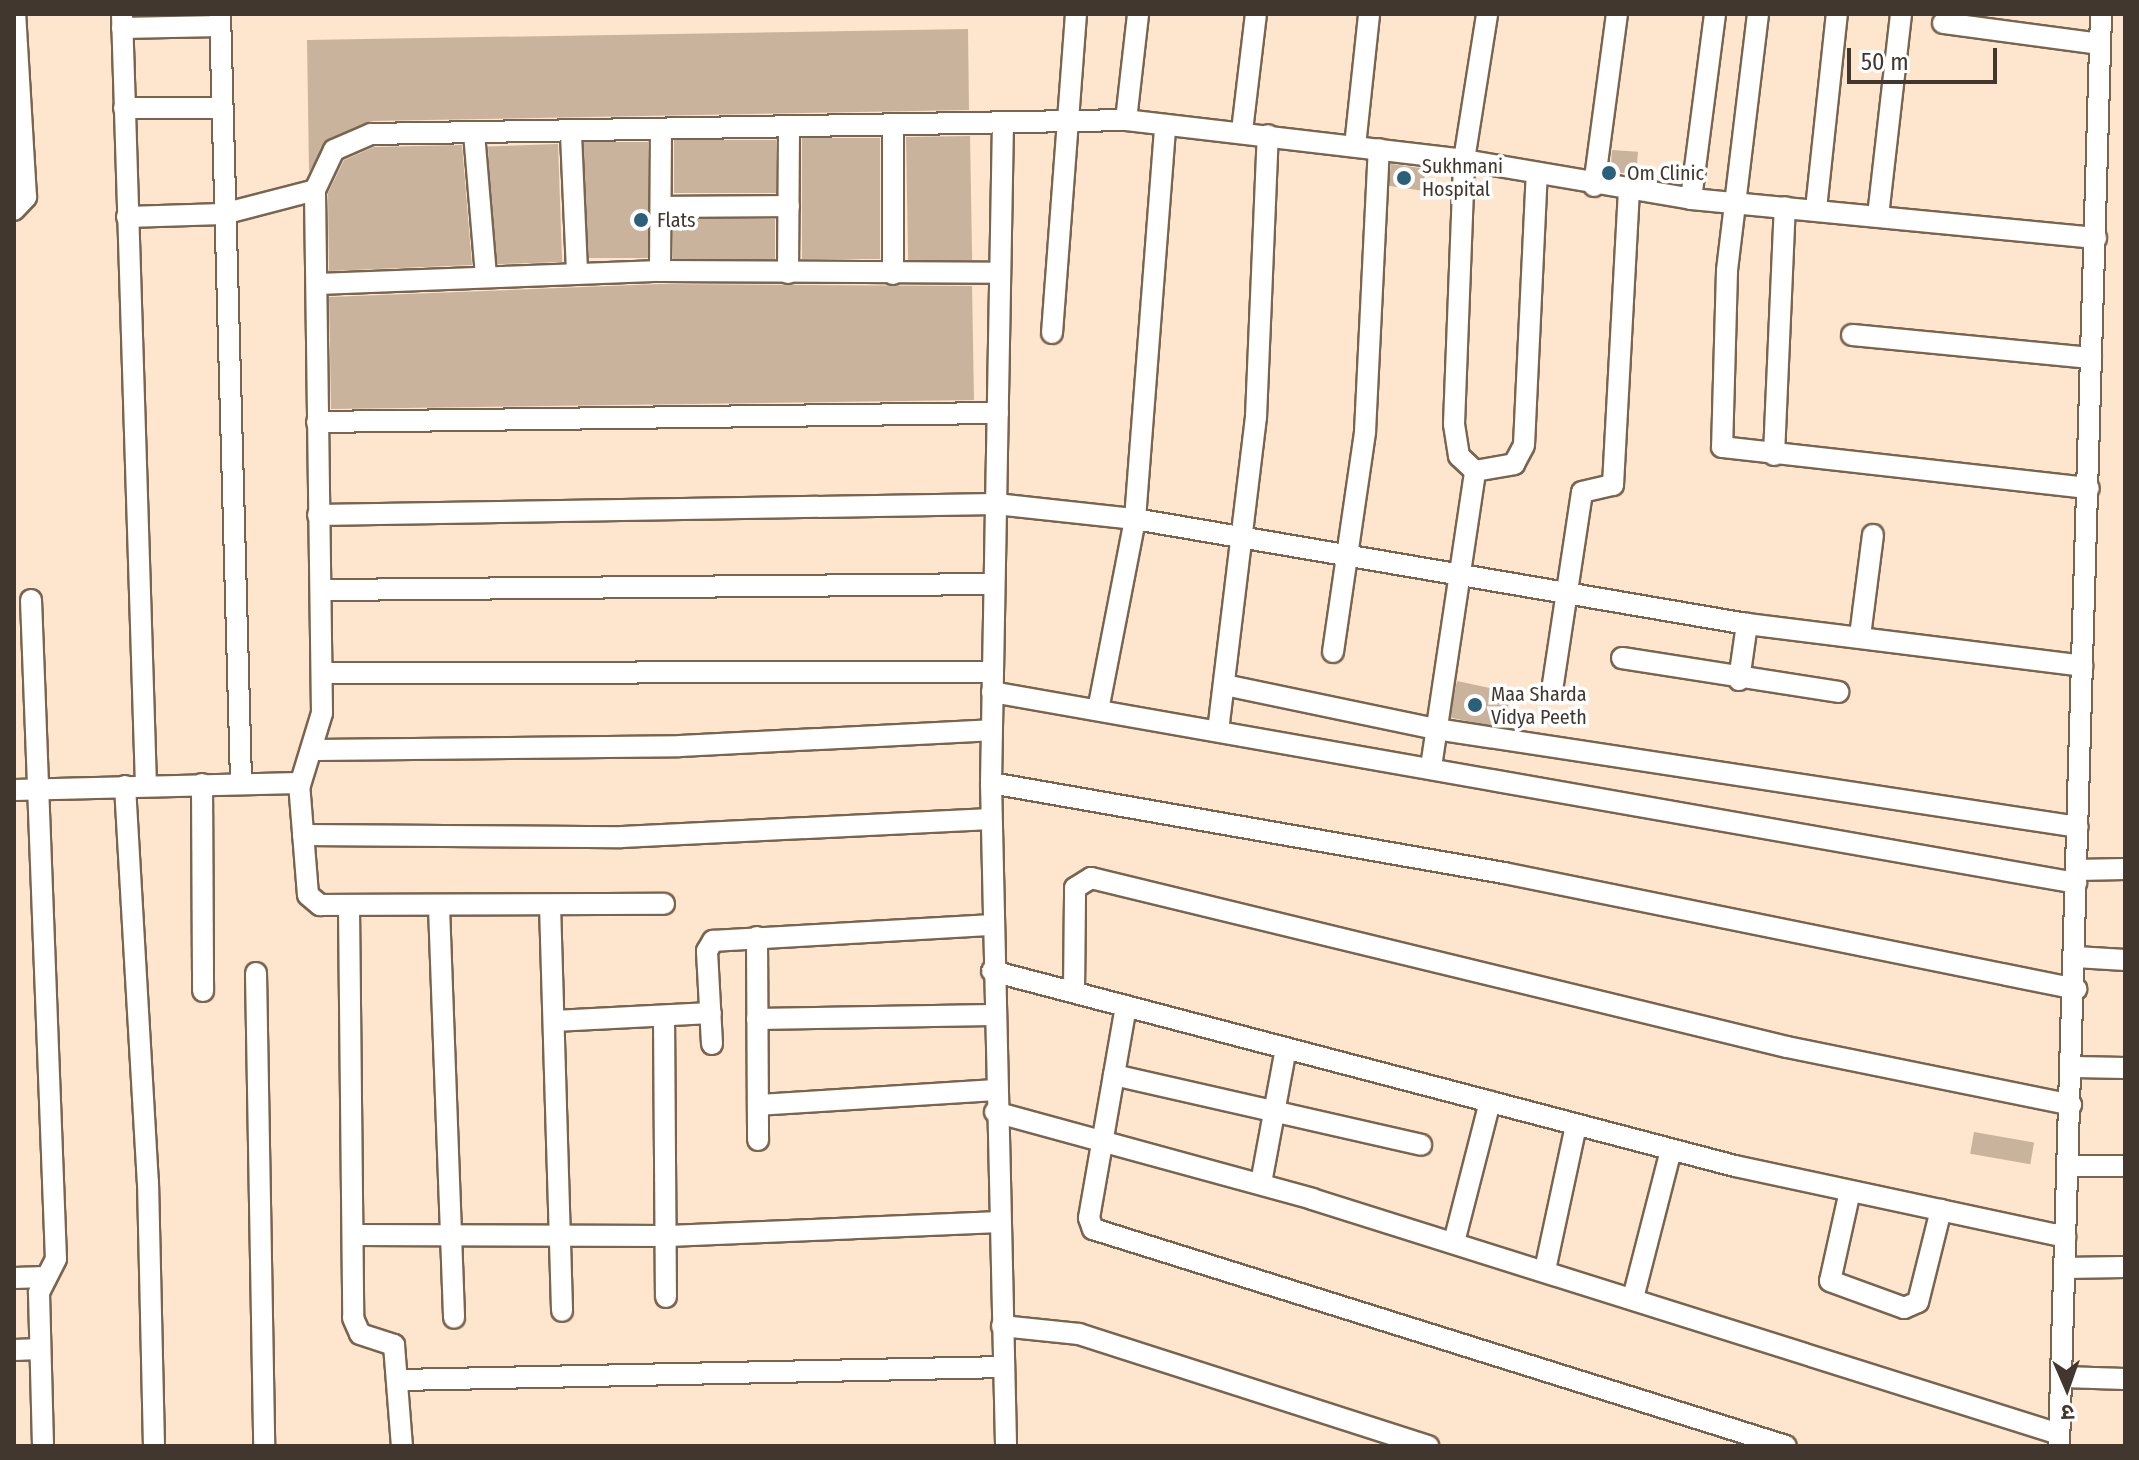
<!DOCTYPE html>
<meta charset="utf-8">
<style>
body{margin:0}
#map{position:relative;width:2139px;height:1460px;overflow:hidden;background:#fde6cd;font-family:"Fira Sans Condensed","Noto Sans Devanagari",sans-serif}
div>[style]{position:absolute}
[style*='--x']{left:calc(var(--x)*1px);top:calc(var(--y)*1px);width:calc(var(--w)*1px);rotate:calc(var(--a)*1deg)}
.building>*{inset:0;background:#cab39c;transform-origin:0 0}
.roads{filter:drop-shadow(2px 0 #79654f) drop-shadow(-2px 0 #79654f) drop-shadow(0 2px #79654f) drop-shadow(0 -2px #79654f)}
.street>*{height:20px;margin:-10px;padding:0 10px;transform-origin:10px;border-radius:10px;background:#fff}
.dots>*{width:22px;height:22px;translate:-50% -50%;box-sizing:border-box;border:4px solid #fff;border-radius:50%}
span{translate:-50% -50%;white-space:nowrap;text-align:center;line-height:1.15;-webkit-text-stroke:7px #fff;paint-order:stroke}
.poi-label{font-size:20px;color:#41372e}
.left{translate:0 -50%;text-align:left}
.frame{position:absolute;inset:0;border:16px solid #41372e;pointer-events:none}
.north{position:absolute;left:2027px;top:1348px;width:80px;height:80px;-webkit-text-stroke:6px #fff;paint-order:stroke;rotate:178deg;font-size:22px;font-weight:700;line-height:32px;text-align:center;color:#41372e}
.north::after{content:'';display:block;margin:auto;width:28px;height:36px;background:#41372e;clip-path:polygon(50% 0,100% 100%,50% 72%,0 100%)}
.scale{position:absolute;left:1847px;top:48px;width:150px;height:36px;box-sizing:border-box;border:4px solid #41372e;border-top:0;padding-left:10px;font-size:24px;line-height:28px;white-space:nowrap;color:#41372e;-webkit-text-stroke:6px #fff;paint-order:stroke}
</style>
<div id="map">
<div class="building">
<div style="clip-path:polygon(968px 29px,969px 110px,371px 121px,328px 139px,309px 172px,307px 40px)"></div>
<div style="left:970px;top:136px;width:124px;height:64px;rotate:89deg"></div>
<div style="left:880px;top:138px;width:121px;height:78px;rotate:90deg"></div>
<div style="left:776px;top:140px;width:53px;height:102px;rotate:90deg"></div>
<div style="left:648px;top:142px;width:116px;height:64px;rotate:90deg"></div>
<div style="left:558px;top:144px;width:118px;height:70px;rotate:88deg"></div>
<div style="clip-path:polygon(462px 145px,472px 265px,329px 271px,328px 193px,344px 160px,374px 147px)"></div>
<div style="left:1612px;top:150px;width:26px;height:22px;rotate:4deg"></div>
<div style="left:1391px;top:164px;width:35px;height:22px;rotate:8deg"></div>
<div style="left:775px;top:219px;width:40px;height:102px;rotate:90deg"></div>
<div style="clip-path:polygon(660px 284px,972px 286px,974px 400px,331px 409px,329px 297px)"></div>
<div style="left:1457px;top:681px;width:55px;height:37px;rotate:12deg"></div>
<div style="left:1974px;top:1132px;width:61px;height:22px;rotate:10deg"></div>
</div>
<div class="roads">
<div class="street">
<div style="--x:122;--y:14;--w:771;--a:88.22"></div>
<div style="--x:220;--y:14;--w:768;--a:88.43"></div>
<div style="--x:1758;--y:14;--w:259;--a:96.9"></div>
<div style="--x:1727;--y:271;--w:176;--a:91.6"></div>
<div style="--x:1722;--y:447;--w:369;--a:6.4"></div>
<div style="--x:1943;--y:23;--w:158;--a:7.6"></div>
<div style="--x:122;--y:28;--w:98;--a:-1.2"></div>
<div style="--x:124;--y:108;--w:98;--a:0"></div>
<div style="--x:1126;--y:120;--w:107;--a:-83.5"></div>
<div style="--x:1003;--y:122;--w:661;--a:91.04"></div>
<div style="--x:991;--y:783;--w:663;--a:88.7"></div>
<div style="--x:893;--y:125;--w:149;--a:90"></div>
<div style="--x:1242;--y:131;--w:118;--a:-83.2"></div>
<div style="--x:474;--y:133;--w:144;--a:85.2"></div>
<div style="--x:571;--y:134;--w:140;--a:87.5"></div>
<div style="--x:1355;--y:146;--w:133;--a:-83.9"></div>
<div style="--x:1594;--y:186;--w:174;--a:-82.4"></div>
<div style="--x:1691;--y:199;--w:187;--a:-82.6"></div>
<div style="--x:661;--y:207;--w:128;--a:-0.4"></div>
<div style="--x:1816;--y:209;--w:196;--a:-83.9"></div>
<div style="--x:14;--y:210;--w:18;--a:-47"></div>
<div style="--x:26;--y:197;--w:183;--a:-93.4"></div>
<div style="--x:1878;--y:216;--w:203;--a:-83.5"></div>
<div style="--x:127;--y:217;--w:96;--a:-1.8"></div>
<div style="--x:223;--y:214;--w:95;--a:-14.6"></div>
<div style="--x:660;--y:271;--w:142;--a:-89.6"></div>
<div style="--x:788;--y:273;--w:147;--a:-89.6"></div>
<div style="--x:318;--y:284;--w:342;--a:-2.2"></div>
<div style="--x:660;--y:271;--w:340;--a:0.3"></div>
<div style="--x:1052;--y:333;--w:320;--a:-85.7"></div>
<div style="--x:1852;--y:335;--w:240;--a:5.5"></div>
<div style="--x:317;--y:422;--w:681;--a:-0.76"></div>
<div style="--x:1774;--y:455;--w:248;--a:-87.5"></div>
<div style="--x:1475;--y:471;--w:22;--a:-137"></div>
<div style="--x:1459;--y:456;--w:32;--a:-99"></div>
<div style="--x:1454;--y:424;--w:264;--a:-87.8"></div>
<div style="--x:1464;--y:160;--w:148;--a:-81"></div>
<div style="--x:318;--y:515;--w:678;--a:-0.93"></div>
<div style="--x:996;--y:504;--w:140;--a:6.2"></div>
<div style="--x:1135;--y:519;--w:621;--a:9.74"></div>
<div style="--x:1747;--y:624;--w:338;--a:7.1"></div>
<div style="--x:323;--y:590;--w:671;--a:-0.51"></div>
<div style="--x:31;--y:600;--w:659;--a:87.83"></div>
<div style="--x:56;--y:1259;--w:38;--a:117"></div>
<div style="--x:39;--y:1293;--w:153;--a:88.5"></div>
<div style="--x:1860;--y:636;--w:102;--a:-82.7"></div>
<div style="--x:1333;--y:652;--w:222;--a:-81.7"></div>
<div style="--x:1365;--y:432;--w:283;--a:-87.2"></div>
<div style="--x:1622;--y:658;--w:219;--a:8.9"></div>
<div style="--x:323;--y:673;--w:669;--a:-0.09"></div>
<div style="--x:1739;--y:680;--w:57;--a:-81.9"></div>
<div style="--x:1553;--y:684;--w:194;--a:-81.4"></div>
<div style="--x:1582;--y:492;--w:32;--a:-13"></div>
<div style="--x:1613;--y:485;--w:293;--a:-86.9"></div>
<div style="--x:1225;--y:685;--w:216;--a:11.8"></div>
<div style="--x:1436;--y:729;--w:649;--a:8.68"></div>
<div style="--x:992;--y:692;--w:1101;--a:9.99"></div>
<div style="--x:1098;--y:710;--w:195;--a:-79"></div>
<div style="--x:1135;--y:519;--w:395;--a:-85.6"></div>
<div style="--x:1218;--y:731;--w:316;--a:-83.1"></div>
<div style="--x:1256;--y:417;--w:282;--a:-87.6"></div>
<div style="--x:316;--y:750;--w:364;--a:-0.6"></div>
<div style="--x:680;--y:746;--w:311;--a:-2.9"></div>
<div style="--x:1431;--y:767;--w:299;--a:-81.5"></div>
<div style="--x:1475;--y:471;--w:40;--a:-10"></div>
<div style="--x:1514;--y:464;--w:21;--a:-62"></div>
<div style="--x:1524;--y:445;--w:271;--a:-87.3"></div>
<div style="--x:991;--y:783;--w:521;--a:9.95"></div>
<div style="--x:1504;--y:873;--w:584;--a:11.46"></div>
<div style="--x:202;--y:784;--w:207;--a:89.7"></div>
<div style="--x:300;--y:785;--w:75;--a:-73"></div>
<div style="--x:322;--y:713;--w:523;--a:-90.77"></div>
<div style="--x:315;--y:190;--w:44;--a:-64.6"></div>
<div style="--x:334;--y:150;--w:40;--a:-23.4"></div>
<div style="--x:371;--y:134;--w:755;--a:-1.06"></div>
<div style="--x:1126;--y:120;--w:340;--a:6.7"></div>
<div style="--x:1464;--y:160;--w:230;--a:9.7"></div>
<div style="--x:1691;--y:199;--w:407;--a:5.5"></div>
<div style="--x:125;--y:786;--w:397;--a:86.7"></div>
<div style="--x:148;--y:1182;--w:264;--a:88.7"></div>
<div style="--x:14;--y:790;--w:285;--a:-1.4"></div>
<div style="--x:299;--y:783;--w:112;--a:85.4"></div>
<div style="--x:308;--y:895;--w:16;--a:40"></div>
<div style="--x:320;--y:905;--w:344;--a:-0.2"></div>
<div style="--x:303;--y:835;--w:319;--a:0.4"></div>
<div style="--x:622;--y:837;--w:369;--a:-2.8"></div>
<div style="--x:2076;--y:870;--w:49;--a:-1.2"></div>
<div style="--x:550;--y:905;--w:406;--a:88.3"></div>
<div style="--x:439;--y:907;--w:411;--a:87.9"></div>
<div style="--x:349;--y:908;--w:410;--a:89.4"></div>
<div style="--x:353;--y:1318;--w:17;--a:66"></div>
<div style="--x:360;--y:1334;--w:36;--a:18"></div>
<div style="--x:394;--y:1345;--w:101;--a:85.5"></div>
<div style="--x:757;--y:937;--w:203;--a:89.7"></div>
<div style="--x:2076;--y:957;--w:49;--a:3.5"></div>
<div style="--x:992;--y:971;--w:768;--a:14.71"></div>
<div style="--x:1735;--y:1166;--w:338;--a:12.1"></div>
<div style="--x:256;--y:973;--w:473;--a:89"></div>
<div style="--x:1074;--y:992;--w:104;--a:-89.4"></div>
<div style="--x:1075;--y:888;--w:19;--a:-32"></div>
<div style="--x:1091;--y:878;--w:716;--a:13.65"></div>
<div style="--x:1787;--y:1047;--w:290;--a:11.5"></div>
<div style="--x:1126;--y:1006;--w:215;--a:99.9"></div>
<div style="--x:1089;--y:1218;--w:12;--a:70"></div>
<div style="--x:1093;--y:1229;--w:726;--a:17.39"></div>
<div style="--x:664;--y:1016;--w:281;--a:89.6"></div>
<div style="--x:757;--y:1019;--w:235;--a:-1"></div>
<div style="--x:554;--y:1021;--w:157;--a:-2.9"></div>
<div style="--x:712;--y:1044;--w:93;--a:-93.1"></div>
<div style="--x:707;--y:951;--w:12;--a:-59"></div>
<div style="--x:713;--y:941;--w:279;--a:-3.3"></div>
<div style="--x:2074;--y:1067;--w:51;--a:1.1"></div>
<div style="--x:1114;--y:1075;--w:315;--a:12.8"></div>
<div style="--x:758;--y:1105;--w:236;--a:-3.6"></div>
<div style="--x:995;--y:1112;--w:329;--a:15.3"></div>
<div style="--x:1312;--y:1199;--w:783;--a:17.46"></div>
<div style="--x:2067;--y:1166;--w:58;--a:0"></div>
<div style="--x:1261;--y:1183;--w:137;--a:-79.5"></div>
<div style="--x:1850;--y:1191;--w:92;--a:102.5"></div>
<div style="--x:1830;--y:1281;--w:79;--a:20"></div>
<div style="--x:1904;--y:1308;--w:15;--a:-23"></div>
<div style="--x:1918;--y:1302;--w:95;--a:-76"></div>
<div style="--x:353;--y:1235;--w:315;--a:0.2"></div>
<div style="--x:668;--y:1236;--w:332;--a:-2.4"></div>
<div style="--x:1454;--y:1242;--w:145;--a:-75.6"></div>
<div style="--x:2064;--y:1268;--w:61;--a:-0.9"></div>
<div style="--x:1545;--y:1270;--w:148;--a:-77.9"></div>
<div style="--x:14;--y:1278;--w:32;--a:-2"></div>
<div style="--x:1633;--y:1298;--w:153;--a:-75.6"></div>
<div style="--x:1002;--y:1326;--w:77;--a:5.9"></div>
<div style="--x:1079;--y:1334;--w:367;--a:17.8"></div>
<div style="--x:14;--y:1350;--w:26;--a:-2"></div>
<div style="--x:2063;--y:1377;--w:62;--a:1.8"></div>
<div style="--x:400;--y:1380;--w:604;--a:-1.23"></div>
<div style="--x:2059;--y:1446;--w:1433;--a:-88.32"></div>
</div>
</div>
<div class="dots">
<div style="left:1609px;top:173px;background:#2b607b"></div>
<div style="left:1404px;top:178px;background:#2b607b"></div>
<div style="left:641px;top:220px;background:#2b607b"></div>
<div style="left:1475px;top:705px;background:#2b607b"></div>
</div>
<div class="poi-label">
<span class="left" style="left:1422px;top:178px">Sukhmani<br>Hospital</span>
<span class="left" style="left:1627px;top:173px">Om Clinic</span>
<span class="left" style="left:657px;top:220px">Flats</span>
<span class="left" style="left:1491px;top:706px">Maa Sharda<br>Vidya Peeth</span>
</div>
<div class="frame"></div>
<div class="north">उ</div>
<div class="scale">50 m</div>
</div>
